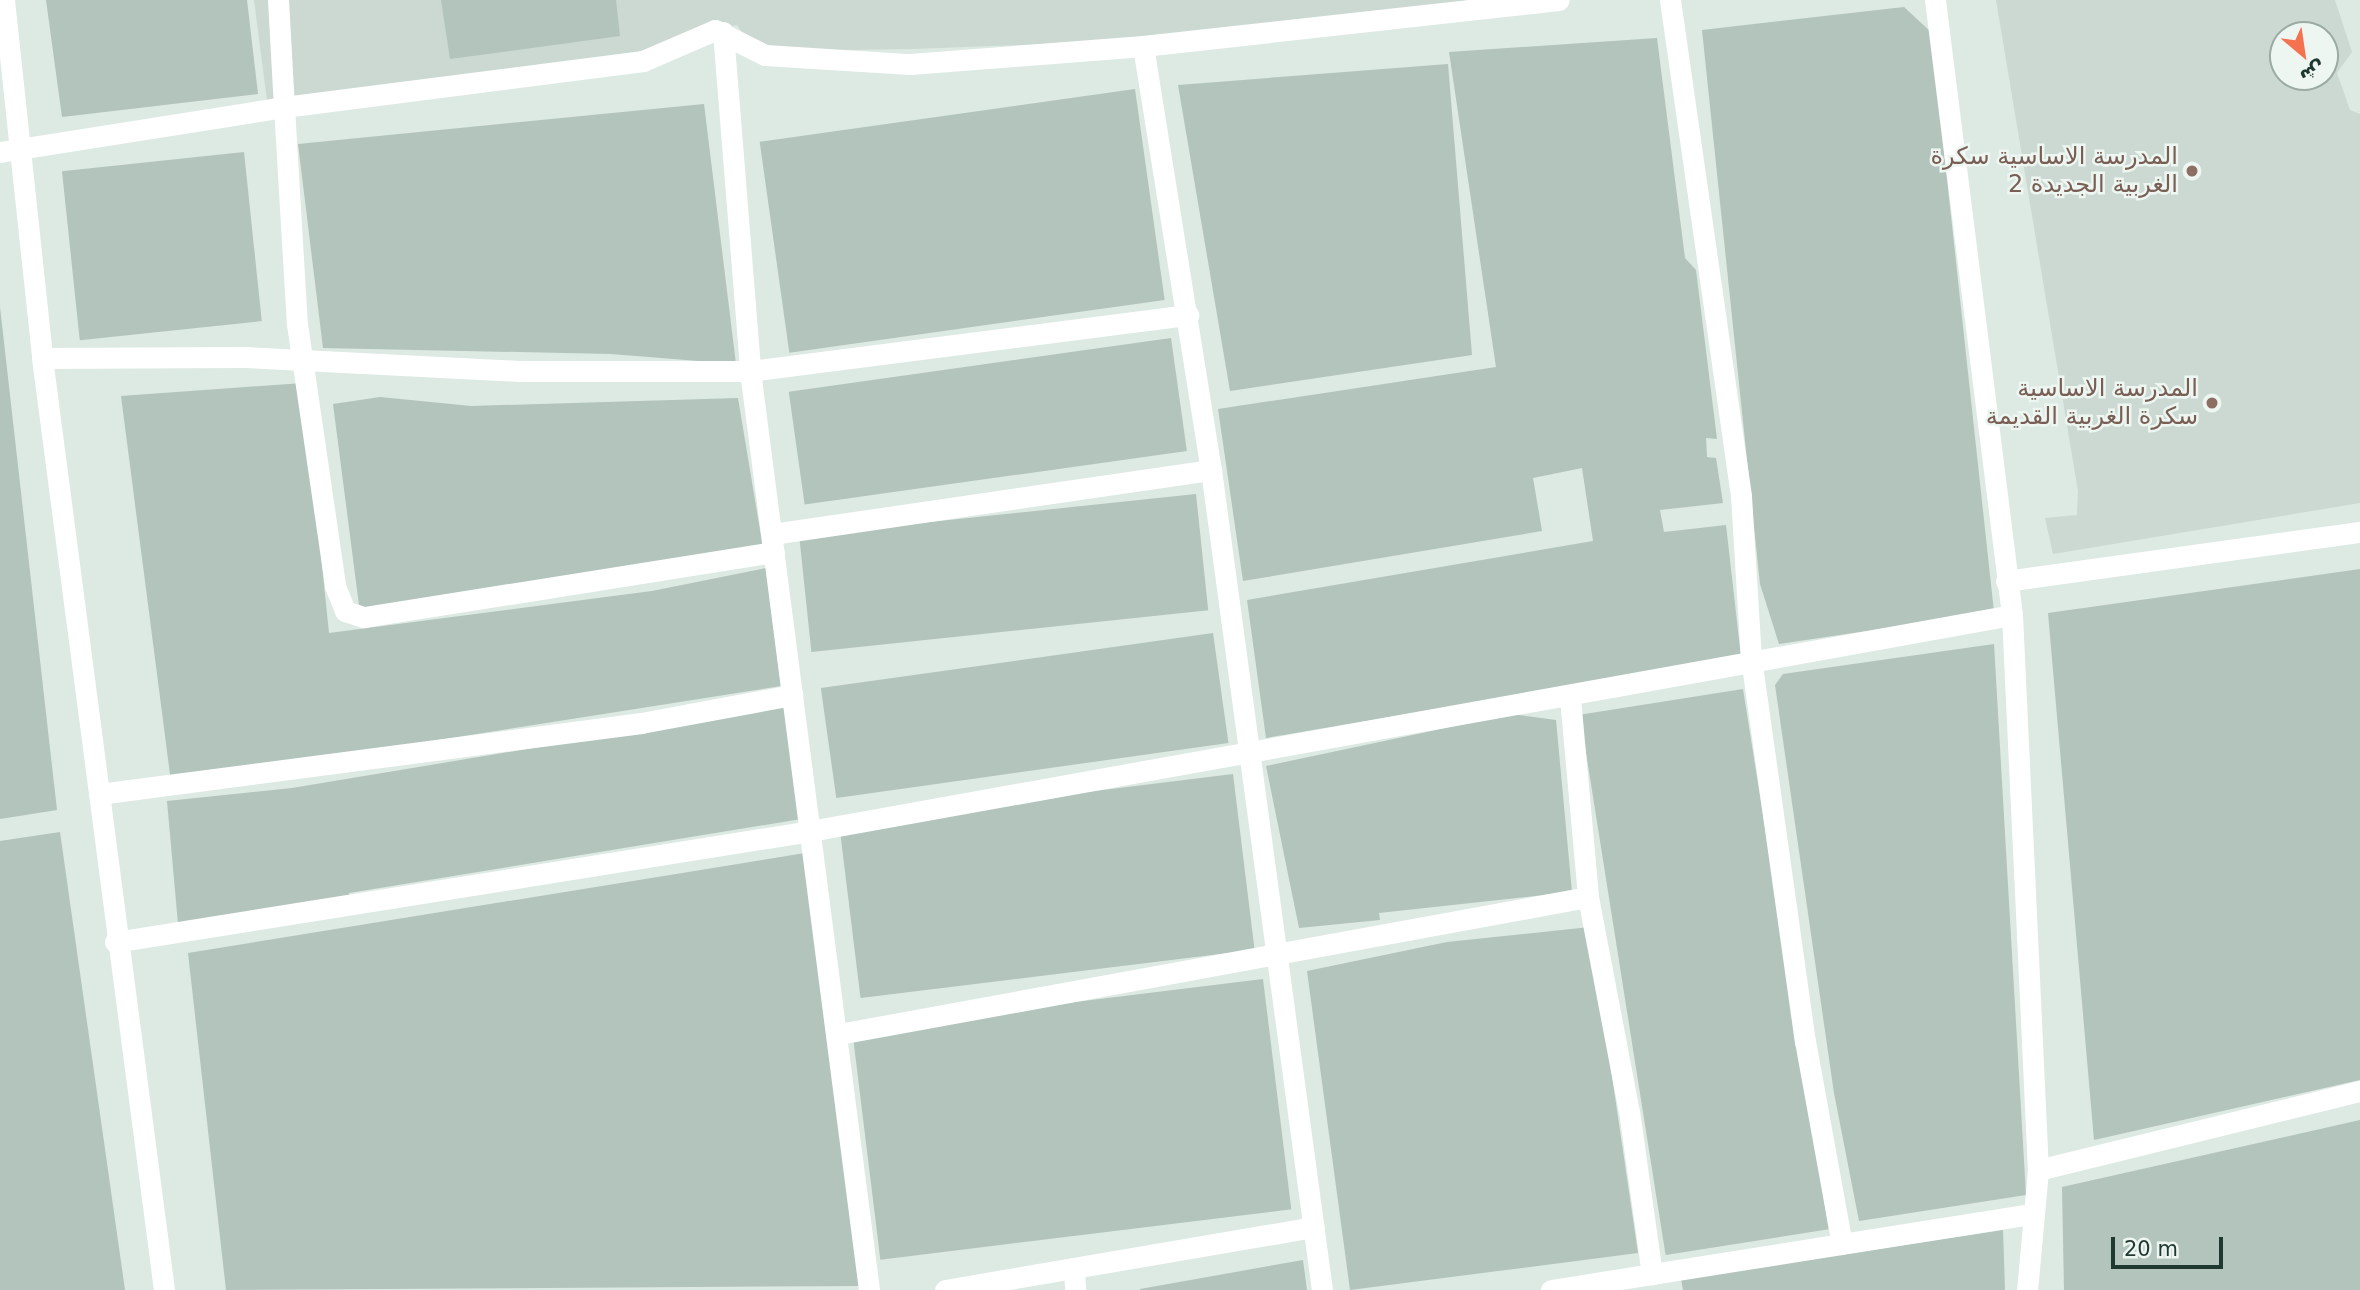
<!DOCTYPE html>
<meta charset="utf-8">
<style>
body{margin:0}
#map{position:relative;width:2360px;height:1290px;overflow:hidden;background:#dde9e3;font-family:"DejaVu Sans","Noto Sans Arabic",sans-serif}
div>[style]{position:absolute}
[style*='--x']{left:calc(var(--x)*1px);top:calc(var(--y)*1px);width:calc(var(--w)*1px);rotate:calc(var(--a)*1deg)}
.built>*{inset:0;background:#cbd9d2}
.building>*{inset:0;background:#b2c4bc;transform-origin:0 0}
.service>*{height:21px;margin:-10.5px;padding:0 10.5px;transform-origin:10.5px;border-radius:10.5px;background:#fff}
.minor>*{height:21px;margin:-10.5px;padding:0 10.5px;transform-origin:10.5px;border-radius:10.5px;background:#fff}
.dots>*{width:19px;height:19px;translate:-50% -50%;box-sizing:border-box;border:4px solid #edf6f1;border-radius:50%}
span{translate:-50% -50%;white-space:nowrap;text-align:center;line-height:1.15;-webkit-text-stroke:5px #edf6f1;paint-order:stroke}
.education-label{font-size:24px;color:#785e54}
.right{translate:-100% -50%;text-align:right}
.north{position:absolute;left:2269px;top:21px;width:70px;height:70px;box-sizing:border-box;background:#edf6f1;border:2px solid #9baaa4;border-radius:50%;rotate:151deg;font-size:19px;font-weight:700;line-height:28px;text-align:center;color:#1f3830}
.north::after{content:'';display:block;margin:auto;width:24px;height:32px;background:#f47250;clip-path:polygon(50% 0,100% 100%,50% 72%,0 100%)}
.scale{position:absolute;left:2111px;top:1237px;width:112px;height:32px;box-sizing:border-box;border:4px solid #1f3830;border-top:0;padding-left:9px;font-size:21px;line-height:24px;white-space:nowrap;color:#1f3830;-webkit-text-stroke:5px #edf6f1;paint-order:stroke}
</style>
<div id="map">
<div class="built">
<div style="clip-path:polygon(254px 0,1546px 0,1152px 40px,914px 49px,754px 51px,737px 25px,700px 32px,692px 52px,268px 108px)"></div>
<div style="clip-path:polygon(evenodd,1996px 0,2335px 0,2352px 52px,2337px 73px,2350px 110px,2360px 114px,2360px 503px,2053px 554px,2045px 518px,2077px 515px,2078px 491px,1996px 0,2283px 35px,2325px 35px,2325px 77px,2283px 77px,2283px 35px)"></div>
</div>
<div class="building">
<div style="clip-path:polygon(46px 0,247px 0,258px 94px,62px 117px)"></div>
<div style="clip-path:polygon(441px 0,616px 0,620px 36px,450px 59px)"></div>
<div style="clip-path:polygon(1904px 7px,1931px 32px,1994px 612px,1779px 644px,1760px 584px,1702px 30px)"></div>
<div style="clip-path:polygon(1657px 38px,1685px 258px,1696px 270px,1717px 439px,1706px 438px,1707px 457px,1716px 458px,1723px 503px,1660px 510px,1664px 532px,1726px 525px,1741px 657px,1266px 738px,1247px 600px,1593px 541px,1582px 468px,1533px 478px,1542px 531px,1243px 581px,1218px 409px,1496px 367px,1449px 52px)"></div>
<div style="clip-path:polygon(1448px 64px,1472px 355px,1230px 391px,1178px 85px)"></div>
<div style="left:1135px;top:89px;width:213px;height:379px;rotate:82deg"></div>
<div style="clip-path:polygon(704px 104px,736px 364px,611px 354px,323px 348px,298px 144px)"></div>
<div style="left:244px;top:152px;width:170px;height:183px;rotate:84deg"></div>
<div style="clip-path:polygon(0 307px,57px 810px,0 819px)"></div>
<div style="left:1171px;top:338px;width:114px;height:386px;rotate:82deg"></div>
<div style="clip-path:polygon(303px 383px,329px 633px,652px 591px,766px 568px,781px 686px,171px 782px,121px 396px)"></div>
<div style="clip-path:polygon(380px 397px,471px 406px,738px 398px,763px 548px,360px 613px,333px 404px)"></div>
<div style="left:1196px;top:494px;width:117px;height:399px;rotate:84deg"></div>
<div style="clip-path:polygon(2360px 569px,2360px 1080px,2094px 1140px,2048px 613px)"></div>
<div style="left:1213px;top:633px;width:111px;height:396px;rotate:82deg"></div>
<div style="clip-path:polygon(1994px 644px,2026px 1195px,1859px 1221px,1834px 1093px,1775px 685px,1783px 674px)"></div>
<div style="left:1743px;top:689px;width:547px;height:165px;rotate:81deg"></div>
<div style="clip-path:polygon(786px 706px,801px 819px,349px 893px,351px 900px,178px 924px,167px 801px,292px 788px)"></div>
<div style="clip-path:polygon(1512px 714px,1556px 720px,1572px 892px,1379px 913px,1380px 920px,1299px 928px,1266px 766px)"></div>
<div style="left:1233px;top:774px;width:177px;height:397px;rotate:83deg"></div>
<div style="clip-path:polygon(60px 832px,125px 1290px,0 1290px,0 841px)"></div>
<div style="clip-path:polygon(805px 853px,860px 1286px,226px 1290px,188px 953px)"></div>
<div style="clip-path:polygon(1590px 927px,1638px 1253px,1350px 1290px,1307px 971px,1447px 942px)"></div>
<div style="left:1263px;top:979px;width:232px;height:414px;rotate:83deg"></div>
<div style="clip-path:polygon(2360px 1120px,2360px 1290px,2064px 1290px,2062px 1187px)"></div>
<div style="clip-path:polygon(2003px 1230px,2005px 1290px,1683px 1290px,1681px 1279px)"></div>
<div style="clip-path:polygon(1303px 1260px,1307px 1290px,1140px 1290px,1140px 1289px)"></div>
</div>
<div class="service">
<div style="--x:278;--y:0;--w:107;--a:86.8"></div>
</div>
<div class="minor">
<div style="--x:4;--y:0;--w:360;--a:83.9"></div>
<div style="--x:42;--y:358;--w:940;--a:82.54"></div>
<div style="--x:1670;--y:0;--w:501;--a:81.85"></div>
<div style="--x:1741;--y:496;--w:162;--a:86.5"></div>
<div style="--x:1751;--y:658;--w:387;--a:82"></div>
<div style="--x:1805;--y:1041;--w:206;--a:79.7"></div>
<div style="--x:1935;--y:0;--w:620;--a:82.86"></div>
<div style="--x:2012;--y:615;--w:556;--a:87.32"></div>
<div style="--x:2038;--y:1170;--w:121;--a:95.2"></div>
<div style="--x:723;--y:32;--w:340;--a:85.4"></div>
<div style="--x:750;--y:371;--w:927;--a:82.62"></div>
<div style="--x:1143;--y:46;--w:429;--a:80.9"></div>
<div style="--x:1211;--y:470;--w:827;--a:82.29"></div>
<div style="--x:284;--y:107;--w:217;--a:86.6"></div>
<div style="--x:297;--y:324;--w:265;--a:81.7"></div>
<div style="--x:335;--y:586;--w:27;--a:68"></div>
<div style="--x:345;--y:611;--w:20;--a:18"></div>
<div style="--x:364;--y:617;--w:415;--a:-9"></div>
<div style="--x:0;--y:152;--w:288;--a:-9"></div>
<div style="--x:284;--y:107;--w:362;--a:-7.3"></div>
<div style="--x:643;--y:61;--w:78;--a:-23.3"></div>
<div style="--x:715;--y:30;--w:56;--a:26.6"></div>
<div style="--x:765;--y:55;--w:145;--a:3.6"></div>
<div style="--x:910;--y:64;--w:234;--a:-4.4"></div>
<div style="--x:1143;--y:46;--w:418;--a:-6.3"></div>
<div style="--x:42;--y:358;--w:202;--a:-0.3"></div>
<div style="--x:244;--y:357;--w:275;--a:2.9"></div>
<div style="--x:519;--y:371;--w:231;--a:0"></div>
<div style="--x:750;--y:371;--w:442;--a:-7.3"></div>
<div style="--x:772;--y:534;--w:444;--a:-8.3"></div>
<div style="--x:2006;--y:581;--w:357;--a:-7.9"></div>
<div style="--x:1570;--y:698;--w:200;--a:84.8"></div>
<div style="--x:1588;--y:897;--w:218;--a:79.2"></div>
<div style="--x:1629;--y:1111;--w:165;--a:82"></div>
<div style="--x:99;--y:794;--w:547;--a:-7.46"></div>
<div style="--x:641;--y:723;--w:154;--a:-10.5"></div>
<div style="--x:115;--y:942;--w:704;--a:-9.07"></div>
<div style="--x:810;--y:831;--w:1221;--a:-10.19"></div>
<div style="--x:839;--y:1034;--w:761;--a:-10.37"></div>
<div style="--x:2038;--y:1170;--w:332;--a:-13.8"></div>
<div style="--x:1074;--y:1268;--w:22;--a:87"></div>
<div style="--x:945;--y:1290;--w:374;--a:-9.7"></div>
<div style="--x:1551;--y:1290;--w:485;--a:-9"></div>
</div>
<div class="dots">
<div style="left:2192px;top:171px;background:#8d6e63"></div>
<div style="left:2212px;top:403px;background:#8d6e63"></div>
</div>
<div class="education-label">
<span class="right" style="left:2178px;top:171px">المدرسة الاساسية سكرة<br>الغربية الجديدة 2</span>
<span class="right" style="left:2198px;top:403px">المدرسة الاساسية<br>سكرة الغربية القديمة</span>
</div>
<div class="north">ش</div>
<div class="scale">20 m</div>
</div>
